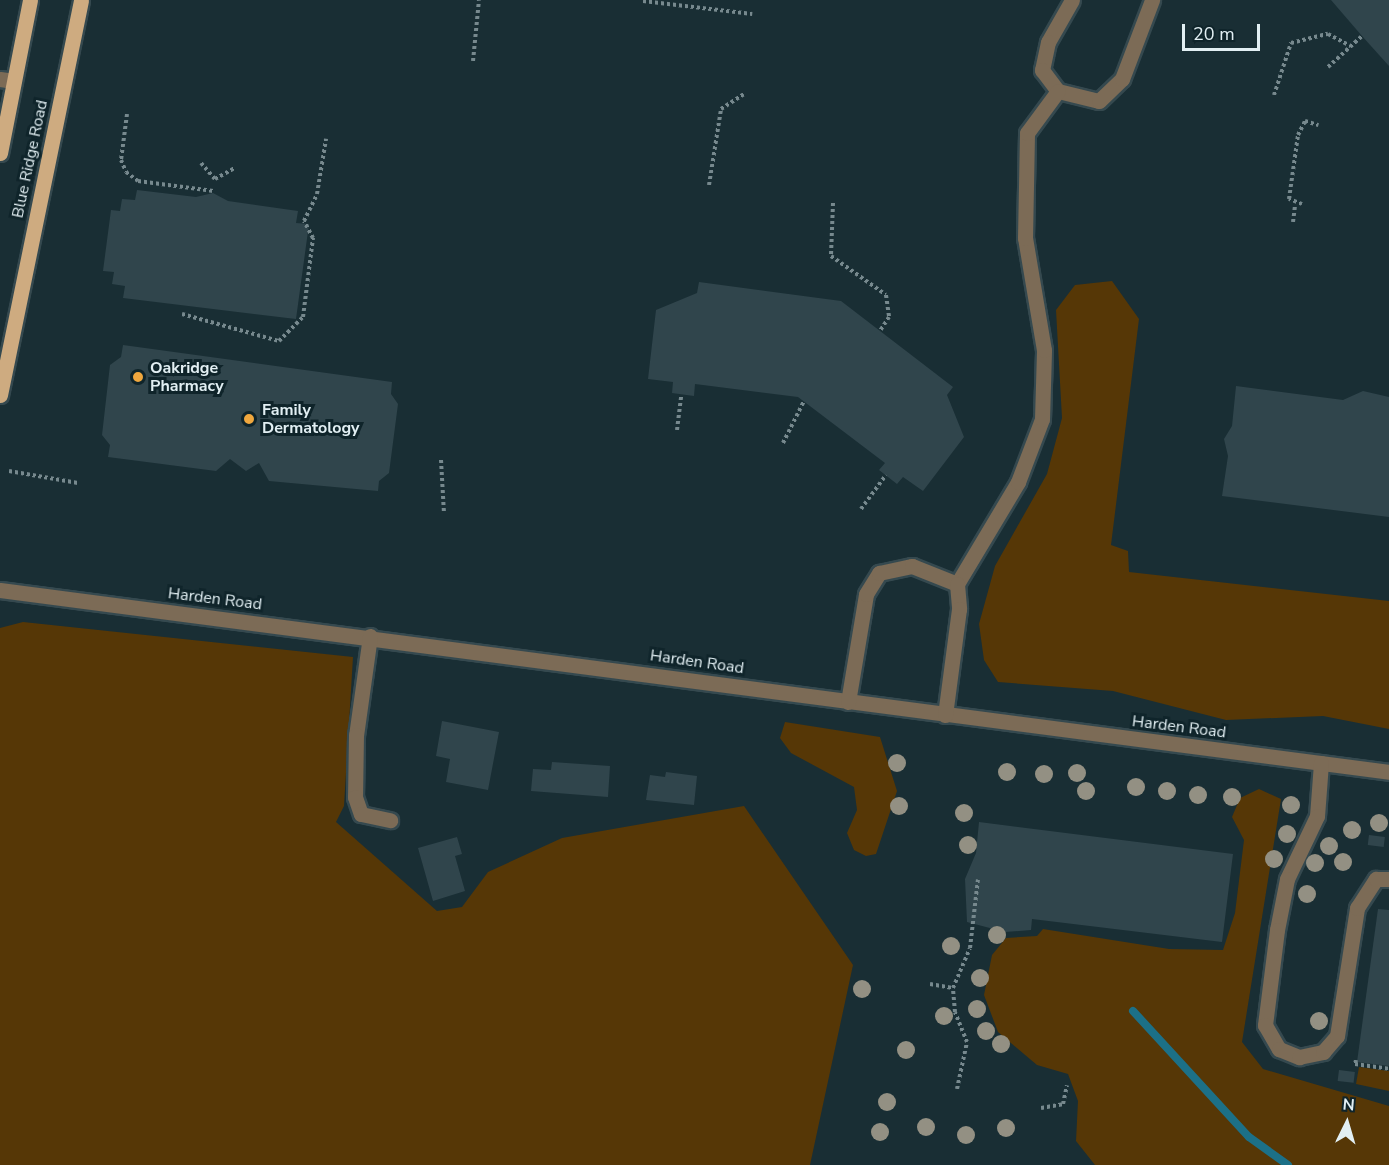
<!DOCTYPE html>
<style>
body{margin:0}
#map{position:relative;width:1389px;height:1165px;overflow:hidden;background:#192e34;font-family:"Nunito Sans",sans-serif}
div>[style]{position:absolute}
[style*='--x']{left:calc(var(--x)*1px);top:calc(var(--y)*1px);width:calc(var(--w)*1px);rotate:calc(var(--a)*1deg)}
.green>*{inset:0;background:#563706}
.stream>*{height:8px;margin:-4px;padding:0 4px;transform-origin:4px;border-radius:4px;background:#1c7087}
.building>*{inset:0;background:#30454c;transform-origin:0 0}
.path>*{height:4px;margin-top:-2px;transform-origin:0;background:repeating-linear-gradient(90deg,#77898e 0 3px,transparent 0 6px)}
.roads{filter:drop-shadow(2px 0 #35494f) drop-shadow(-2px 0 #35494f) drop-shadow(0 2px #35494f) drop-shadow(0 -2px #35494f)}
.minor>*{height:15px;margin:-7.5px;padding:0 7.5px;transform-origin:7.5px;border-radius:7.5px;background:#7c6b56}
.major>*{height:15px;margin:-7.5px;padding:0 7.5px;transform-origin:7.5px;border-radius:7.5px;background:#ceab80}
.trees>*{width:18px;height:18px;margin:-9px;border-radius:50%;background:#939083}
.dots>*{width:16px;height:16px;translate:-50% -50%;box-sizing:border-box;border:3px solid #0f242a;border-radius:50%}
span{translate:-50% -50%;white-space:nowrap;text-align:center;line-height:1.15;-webkit-text-stroke:6px #0f242a;paint-order:stroke}
.street-label{font-size:16px;color:#e2eff3}
.poi-label{font-size:16px;color:#e2eff3;font-weight:700}
.left{translate:0 -50%;text-align:left}
.north{position:absolute;left:1317px;top:1093px;width:60px;height:60px;-webkit-text-stroke:4px #0f242a;paint-order:stroke;rotate:5deg;font-size:16px;font-weight:700;line-height:24px;text-align:center;color:#e2eff3}
.north::after{content:'';display:block;margin:auto;width:21px;height:27px;background:#e2eff3;clip-path:polygon(50% 0,100% 100%,50% 72%,0 100%)}
.scale{position:absolute;left:1182px;top:24px;width:78px;height:27px;box-sizing:border-box;border:3px solid #e2eff3;border-top:0;padding-left:8px;font-size:18px;line-height:21px;white-space:nowrap;color:#e2eff3;-webkit-text-stroke:4px #0f242a;paint-order:stroke}
</style>
<div id="map">
<div class="green">
<div style="clip-path:polygon(1112px 281px,1139px 319px,1111px 545px,1128px 551px,1129px 572px,1389px 601px,1389px 729px,1323px 716px,1226px 720px,1113px 691px,998px 682px,984px 660px,979px 624px,995px 566px,1047px 474px,1062px 418px,1056px 310px,1075px 285px)"></div>
<div style="clip-path:polygon(23px 622px,353px 657px,344px 806px,336px 822px,437px 911px,462px 907px,488px 872px,562px 838px,744px 806px,853px 965px,810px 1165px,0 1165px,0 628px)"></div>
<div style="clip-path:polygon(785px 722px,880px 737px,897px 791px,876px 854px,866px 856px,854px 850px,847px 833px,857px 810px,854px 787px,791px 753px,780px 738px)"></div>
<div style="clip-path:polygon(1259px 789px,1281px 799px,1242px 1042px,1263px 1069px,1389px 1106px,1389px 1165px,1095px 1165px,1076px 1141px,1078px 1101px,1068px 1074px,1037px 1065px,998px 1032px,984px 995px,992px 955px,1006px 938px,1037px 936px,1043px 929px,1169px 949px,1223px 950px,1235px 913px,1244px 840px,1232px 817px,1240px 798px)"></div>
<div style="clip-path:polygon(1359px 1067px,1389px 1071px,1389px 1091px,1356px 1084px)"></div>
</div>
<div class="stream">
<div style="--x:1133;--y:1011;--w:171;--a:47.4"></div>
<div style="--x:1249;--y:1137;--w:48;--a:35.7"></div>
</div>
<div class="building">
<div style="clip-path:polygon(1331px 0,1389px 0,1389px 66px,1362px 36px)"></div>
<div style="clip-path:polygon(137px 190px,196px 197px,213px 193px,228px 201px,298px 211px,296px 223px,309px 224px,296px 319px,123px 298px,125px 286px,112px 284px,114px 272px,103px 271px,111px 210px,120px 211px,122px 199px,135px 200px)"></div>
<div style="clip-path:polygon(699px 282px,841px 301px,953px 387px,947px 395px,964px 437px,923px 491px,903px 477px,897px 484px,879px 470px,885px 463px,798px 397px,695px 384px,694px 396px,672px 393px,673px 382px,648px 379px,656px 310px,697px 293px)"></div>
<div style="clip-path:polygon(123px 345px,392px 382px,391px 394px,398px 404px,389px 473px,379px 481px,378px 491px,269px 481px,259px 463px,246px 471px,230px 459px,216px 471px,108px 457px,110px 445px,102px 435px,110px 365px,121px 357px)"></div>
<div style="clip-path:polygon(1236px 386px,1343px 400px,1363px 391px,1389px 397px,1389px 517px,1222px 496px,1228px 456px,1224px 439px,1232px 426px)"></div>
<div style="clip-path:polygon(442px 721px,499px 732px,488px 790px,446px 782px,450px 759px,436px 756px)"></div>
<div style="clip-path:polygon(552px 762px,610px 766px,608px 797px,531px 791px,533px 769px,551px 770px)"></div>
<div style="clip-path:polygon(666px 772px,697px 776px,694px 805px,646px 800px,650px 775px,665px 777px)"></div>
<div style="clip-path:polygon(979px 822px,1233px 854px,1222px 942px,1032px 919px,1031px 930px,1005px 932px,967px 922px,965px 879px,976px 853px)"></div>
<div style="left:1369px;top:835px;width:16px;height:10px;rotate:7deg"></div>
<div style="clip-path:polygon(457px 837px,462px 854px,455px 856px,465px 891px,433px 901px,418px 848px)"></div>
<div style="clip-path:polygon(1378px 909px,1389px 910px,1389px 1066px,1357px 1062px)"></div>
<div style="left:1339px;top:1070px;width:16px;height:11px;rotate:7deg"></div>
</div>
<div class="path">
<div style="--x:643;--y:1;--w:110;--a:6.8"></div>
<div style="--x:473;--y:61;--w:61;--a:-84.4"></div>
<div style="--x:1328;--y:67;--w:46;--a:-42.4"></div>
<div style="--x:1274;--y:95;--w:55;--a:-71.9"></div>
<div style="--x:1291;--y:43;--w:38;--a:-14"></div>
<div style="--x:1328;--y:34;--w:26;--a:28"></div>
<div style="--x:127;--y:114;--w:46;--a:97.4"></div>
<div style="--x:121;--y:160;--w:13;--a:67"></div>
<div style="--x:126;--y:172;--w:15;--a:37"></div>
<div style="--x:138;--y:181;--w:76;--a:7.6"></div>
<div style="--x:201;--y:163;--w:21;--a:49"></div>
<div style="--x:215;--y:179;--w:23;--a:-29"></div>
<div style="--x:709;--y:185;--w:77;--a:-81"></div>
<div style="--x:721;--y:109;--w:27;--a:-33"></div>
<div style="--x:833;--y:203;--w:53;--a:92.2"></div>
<div style="--x:831;--y:256;--w:67;--a:35.3"></div>
<div style="--x:886;--y:295;--w:22;--a:82"></div>
<div style="--x:889;--y:317;--w:17;--a:123"></div>
<div style="--x:1302;--y:204;--w:14;--a:-159"></div>
<div style="--x:1289;--y:199;--w:65;--a:-82"></div>
<div style="--x:1298;--y:135;--w:16;--a:-63"></div>
<div style="--x:1305;--y:121;--w:14;--a:17"></div>
<div style="--x:1293;--y:222;--w:17;--a:-83"></div>
<div style="--x:182;--y:314;--w:101;--a:15.6"></div>
<div style="--x:279;--y:341;--w:34;--a:-45"></div>
<div style="--x:303;--y:317;--w:80;--a:-82.8"></div>
<div style="--x:313;--y:238;--w:19;--a:-118"></div>
<div style="--x:304;--y:221;--w:30;--a:-64"></div>
<div style="--x:317;--y:194;--w:56;--a:-80.7"></div>
<div style="--x:677;--y:430;--w:35;--a:-83"></div>
<div style="--x:783;--y:443;--w:47;--a:-63.4"></div>
<div style="--x:441;--y:460;--w:54;--a:86.8"></div>
<div style="--x:9;--y:471;--w:70;--a:9.9"></div>
<div style="--x:861;--y:509;--w:42;--a:-53.7"></div>
<div style="--x:930;--y:984;--w:23;--a:10"></div>
<div style="--x:1356;--y:1060;--w:4;--a:104"></div>
<div style="--x:1355;--y:1064;--w:34;--a:8"></div>
<div style="--x:957;--y:1089;--w:48;--a:-78"></div>
<div style="--x:967;--y:1042;--w:32;--a:-112"></div>
<div style="--x:955;--y:1012;--w:24;--a:-95"></div>
<div style="--x:953;--y:988;--w:43;--a:-67"></div>
<div style="--x:970;--y:948;--w:69;--a:-83.4"></div>
<div style="--x:1041;--y:1108;--w:22;--a:-10"></div>
<div style="--x:1063;--y:1104;--w:19;--a:-78"></div>
</div>
<div class="roads">
<div class="minor">
<div style="--x:1072;--y:0;--w:48;--a:119.7"></div>
<div style="--x:1048;--y:42;--w:29;--a:102"></div>
<div style="--x:1042;--y:70;--w:26;--a:53"></div>
<div style="--x:1058;--y:91;--w:42;--a:13.7"></div>
<div style="--x:1099;--y:101;--w:32;--a:-44"></div>
<div style="--x:1122;--y:79;--w:85;--a:-69.2"></div>
<div style="--x:0;--y:79;--w:14;--a:8"></div>
<div style="--x:957;--y:584;--w:119;--a:-59.1"></div>
<div style="--x:1018;--y:482;--w:67;--a:-69.1"></div>
<div style="--x:1042;--y:419;--w:69;--a:-88.3"></div>
<div style="--x:1044;--y:350;--w:114;--a:-99.6"></div>
<div style="--x:1025;--y:238;--w:105;--a:-88.9"></div>
<div style="--x:1027;--y:133;--w:52;--a:-53.6"></div>
<div style="--x:0;--y:590;--w:1401;--a:7.46"></div>
<div style="--x:370;--y:636;--w:100;--a:98"></div>
<div style="--x:356;--y:735;--w:62;--a:90.9"></div>
<div style="--x:355;--y:797;--w:18;--a:71"></div>
<div style="--x:361;--y:814;--w:30;--a:12"></div>
<div style="--x:848;--y:702;--w:109;--a:-80.5"></div>
<div style="--x:866;--y:594;--w:25;--a:-58"></div>
<div style="--x:879;--y:573;--w:34;--a:-12"></div>
<div style="--x:912;--y:566;--w:48;--a:21.8"></div>
<div style="--x:957;--y:584;--w:25;--a:85"></div>
<div style="--x:959;--y:609;--w:107;--a:97.5"></div>
<div style="--x:1321;--y:763;--w:53;--a:94.3"></div>
<div style="--x:1317;--y:816;--w:70;--a:115.5"></div>
<div style="--x:1287;--y:879;--w:52;--a:101.1"></div>
<div style="--x:1277;--y:930;--w:96;--a:97.2"></div>
<div style="--x:1265;--y:1025;--w:28;--a:60"></div>
<div style="--x:1279;--y:1049;--w:22;--a:22"></div>
<div style="--x:1299;--y:1057;--w:25;--a:-12"></div>
<div style="--x:1323;--y:1052;--w:21;--a:-49"></div>
<div style="--x:1337;--y:1036;--w:130;--a:-81.1"></div>
<div style="--x:1357;--y:908;--w:35;--a:-57"></div>
<div style="--x:1376;--y:879;--w:13;--a:0"></div>
</div>
<div class="major">
<div style="--x:0;--y:153;--w:156;--a:-78.9"></div>
<div style="--x:0;--y:395;--w:403;--a:-78.4"></div>
</div>
</div>
<div class="trees">
<div style="left:897px;top:763px"></div>
<div style="left:1007px;top:772px"></div>
<div style="left:1077px;top:773px"></div>
<div style="left:1044px;top:774px"></div>
<div style="left:1136px;top:787px"></div>
<div style="left:1086px;top:791px"></div>
<div style="left:1167px;top:791px"></div>
<div style="left:1198px;top:795px"></div>
<div style="left:1232px;top:797px"></div>
<div style="left:1291px;top:805px"></div>
<div style="left:899px;top:806px"></div>
<div style="left:964px;top:813px"></div>
<div style="left:1379px;top:823px"></div>
<div style="left:1352px;top:830px"></div>
<div style="left:1287px;top:834px"></div>
<div style="left:968px;top:845px"></div>
<div style="left:1329px;top:846px"></div>
<div style="left:1274px;top:859px"></div>
<div style="left:1343px;top:862px"></div>
<div style="left:1315px;top:863px"></div>
<div style="left:1307px;top:894px"></div>
<div style="left:997px;top:935px"></div>
<div style="left:951px;top:946px"></div>
<div style="left:980px;top:978px"></div>
<div style="left:862px;top:989px"></div>
<div style="left:977px;top:1009px"></div>
<div style="left:944px;top:1016px"></div>
<div style="left:1319px;top:1021px"></div>
<div style="left:986px;top:1031px"></div>
<div style="left:1001px;top:1044px"></div>
<div style="left:906px;top:1050px"></div>
<div style="left:887px;top:1102px"></div>
<div style="left:926px;top:1127px"></div>
<div style="left:1006px;top:1128px"></div>
<div style="left:880px;top:1132px"></div>
<div style="left:966px;top:1135px"></div>
</div>
<div class="dots">
<div style="left:138px;top:377px;background:#efa73e"></div>
<div style="left:249px;top:419px;background:#efa73e"></div>
</div>
<div class="street-label">
<span style="left:30px;top:159px;rotate:-78deg">Blue Ridge Road</span>
<span style="left:215px;top:599px;rotate:7deg">Harden Road</span>
<span style="left:697px;top:662px;rotate:8deg">Harden Road</span>
<span style="left:1179px;top:727px;rotate:7deg">Harden Road</span>
</div>
<div class="poi-label">
<span class="left" style="left:150px;top:377px">Oakridge<br>Pharmacy</span>
<span class="left" style="left:262px;top:419px">Family<br>Dermatology</span>
</div>
<div class="north">N</div>
<div class="scale">20 m</div>
</div>
